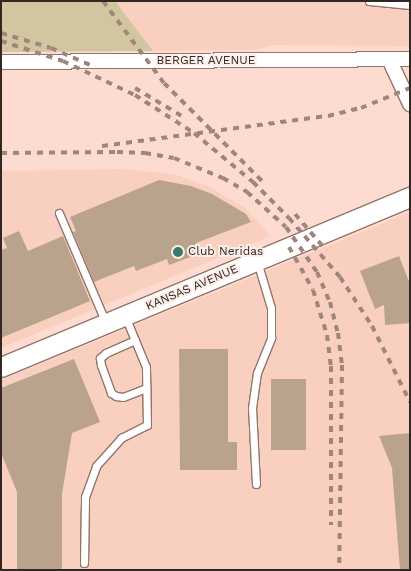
<!DOCTYPE html>
<style>
body{margin:0}
#map{position:relative;width:411px;height:571px;overflow:hidden;background:#fedbd0;font-family:"Work Sans",sans-serif}
div>[style]{position:absolute}
[style*='--x']{left:calc(var(--x)*1px);top:calc(var(--y)*1px);width:calc(var(--w)*1px);rotate:calc(var(--a)*1deg)}
.built>*{inset:0;background:#f9cfc0}
.green>*{inset:0;background:#d1c69f}
.building>*{inset:0;background:#baa38c;transform-origin:0 0}
.roads{filter:drop-shadow(1px 0 #93746a) drop-shadow(-1px 0 #93746a) drop-shadow(0 1px #93746a) drop-shadow(0 -1px #93746a)}
.lane>*{height:7px;margin:-3.5px;padding:0 3.5px;transform-origin:3.5px;border-radius:3.5px;background:#fff}
.street>*{height:14px;margin:-7px;padding:0 7px;transform-origin:7px;border-radius:7px;background:#fff}
.secondary>*{height:19px;margin:-9.5px;padding:0 9.5px;transform-origin:9.5px;border-radius:9.5px;background:#fff}
.rail>*{height:4px;margin-top:-2px;transform-origin:0;background:repeating-linear-gradient(90deg,#9e867e 0 6px,transparent 0 12px)}
.dots>*{width:14px;height:14px;translate:-50% -50%;box-sizing:border-box;border:2px solid #fceee9;border-radius:50%}
span{translate:-50% -50%;white-space:nowrap;text-align:center;line-height:1.15;-webkit-text-stroke:4px #fceee9;paint-order:stroke}
.street-label{font-size:12px;color:#332722}
.poi-label{font-size:12px;color:#332722}
.left{translate:0 -50%;text-align:left}
.frame{position:absolute;inset:0;border:2px solid #332722;pointer-events:none}
</style>
<div id="map">
<div class="built">
<div style="clip-path:polygon(115px 1px,410px 1px,410px 46px,274px 45px,254px 50px,153px 51px)"></div>
<div style="clip-path:polygon(121px 169px,173px 174px,208px 186px,245px 208px,271px 236px,1px 348px,1px 171px)"></div>
<div style="clip-path:polygon(410px 212px,410px 570px,1px 570px,1px 380px)"></div>
</div>
<div class="green">
<div style="clip-path:polygon(1px 1px,115px 1px,153px 51px,1px 52px)"></div>
</div>
<div class="building">
<div style="clip-path:polygon(159px 180px,191px 186px,212px 194px,246px 214px,251px 222px,196px 243px,201px 253px,169px 265px,167px 259px,136px 271px,134px 266px,94px 282px,73px 232px,76px 231px,70px 217px)"></div>
<div style="clip-path:polygon(19px 231px,28px 251px,63px 236px,90px 301px,1px 338px,1px 250px,7px 248px,3px 238px)"></div>
<div style="clip-path:polygon(399px 256px,410px 284px,410px 323px,385px 325px,384px 305px,375px 309px,360px 271px)"></div>
<div style="clip-path:polygon(179px 349px,228px 349px,228px 442px,237px 442px,237px 470px,180px 470px)"></div>
<div style="clip-path:polygon(74px 359px,100px 422px,72px 433px,62px 494px,62px 570px,17px 570px,17px 492px,1px 453px,1px 388px)"></div>
<div style="left:306px;top:379px;width:71px;height:35px;rotate:90deg"></div>
<div style="clip-path:polygon(410px 433px,410px 570px,400px 570px,392px 468px,379px 436px)"></div>
</div>
<div class="roads">
<div class="lane">
<div style="--x:369;--y:1;--w:41;--a:5.6"></div>
<div style="--x:59;--y:213;--w:120;--a:66.9"></div>
<div style="--x:135;--y:340;--w:32;--a:156"></div>
<div style="--x:106;--y:353;--w:8;--a:140"></div>
<div style="--x:100;--y:358;--w:7;--a:82"></div>
<div style="--x:101;--y:365;--w:30;--a:70"></div>
<div style="--x:111;--y:393;--w:6;--a:31"></div>
<div style="--x:116;--y:396;--w:7;--a:8"></div>
<div style="--x:123;--y:397;--w:25;--a:-21"></div>
<div style="--x:256;--y:484;--w:76;--a:-93"></div>
<div style="--x:252;--y:408;--w:35;--a:-82"></div>
<div style="--x:257;--y:373;--w:38;--a:-68"></div>
<div style="--x:271;--y:338;--w:30;--a:-90"></div>
<div style="--x:271;--y:308;--w:49;--a:-106.6"></div>
<div style="--x:84;--y:563;--w:66;--a:-89.1"></div>
<div style="--x:85;--y:497;--w:33;--a:-70"></div>
<div style="--x:96;--y:466;--w:38;--a:-48"></div>
<div style="--x:121;--y:438;--w:29;--a:-27"></div>
<div style="--x:147;--y:425;--w:58;--a:-91"></div>
<div style="--x:146;--y:367;--w:55;--a:-112.4"></div>
</div>
<div class="street">
<div style="--x:389;--y:59;--w:50;--a:65"></div>
<div style="--x:1;--y:62;--w:409;--a:-0.4"></div>
</div>
<div class="secondary">
<div style="--x:1;--y:367;--w:443;--a:-22.6"></div>
</div>
</div>
<div class="rail">
<div style="--x:103;--y:1;--w:102;--a:53.4"></div>
<div style="--x:164;--y:83;--w:143;--a:45"></div>
<div style="--x:1;--y:33;--w:52;--a:16.7"></div>
<div style="--x:51;--y:48;--w:48;--a:23.4"></div>
<div style="--x:1;--y:41;--w:65;--a:17.9"></div>
<div style="--x:63;--y:61;--w:80;--a:25.3"></div>
<div style="--x:135;--y:95;--w:70;--a:32.8"></div>
<div style="--x:194;--y:133;--w:77;--a:39.7"></div>
<div style="--x:253;--y:182;--w:51;--a:45"></div>
<div style="--x:289;--y:218;--w:78;--a:49.2"></div>
<div style="--x:340;--y:277;--w:59;--a:56.9"></div>
<div style="--x:372;--y:326;--w:85;--a:63.4"></div>
<div style="--x:135;--y:88;--w:55;--a:30.8"></div>
<div style="--x:102;--y:146;--w:228;--a:-7.6"></div>
<div style="--x:328;--y:116;--w:34;--a:-14"></div>
<div style="--x:361;--y:108;--w:53;--a:-22.2"></div>
<div style="--x:1;--y:153;--w:116;--a:-0.5"></div>
<div style="--x:117;--y:152;--w:28;--a:2"></div>
<div style="--x:145;--y:153;--w:29;--a:10"></div>
<div style="--x:174;--y:158;--w:53;--a:22.2"></div>
<div style="--x:223;--y:178;--w:28;--a:30"></div>
<div style="--x:247;--y:192;--w:52;--a:41.9"></div>
<div style="--x:286;--y:227;--w:55;--a:55.4"></div>
<div style="--x:317;--y:272;--w:33;--a:67"></div>
<div style="--x:330;--y:302;--w:32;--a:76"></div>
<div style="--x:338;--y:333;--w:32;--a:83"></div>
<div style="--x:342;--y:365;--w:205;--a:90.8"></div>
<div style="--x:295;--y:214;--w:48;--a:49.3"></div>
<div style="--x:289;--y:247;--w:49;--a:60.8"></div>
<div style="--x:313;--y:290;--w:47;--a:72.7"></div>
<div style="--x:327;--y:335;--w:31;--a:83"></div>
<div style="--x:331;--y:366;--w:159;--a:90"></div>
</div>
<div class="dots">
<div style="left:178px;top:252px;background:#397b6d"></div>
</div>
<div class="street-label">
<span style="left:206px;top:61px">BERGER AVENUE</span>
<span style="left:192px;top:288px;rotate:-23deg">KANSAS AVENUE</span>
</div>
<div class="poi-label">
<span class="left" style="left:188px;top:252px">Club Neridas</span>
</div>
<div class="frame"></div>
</div>
